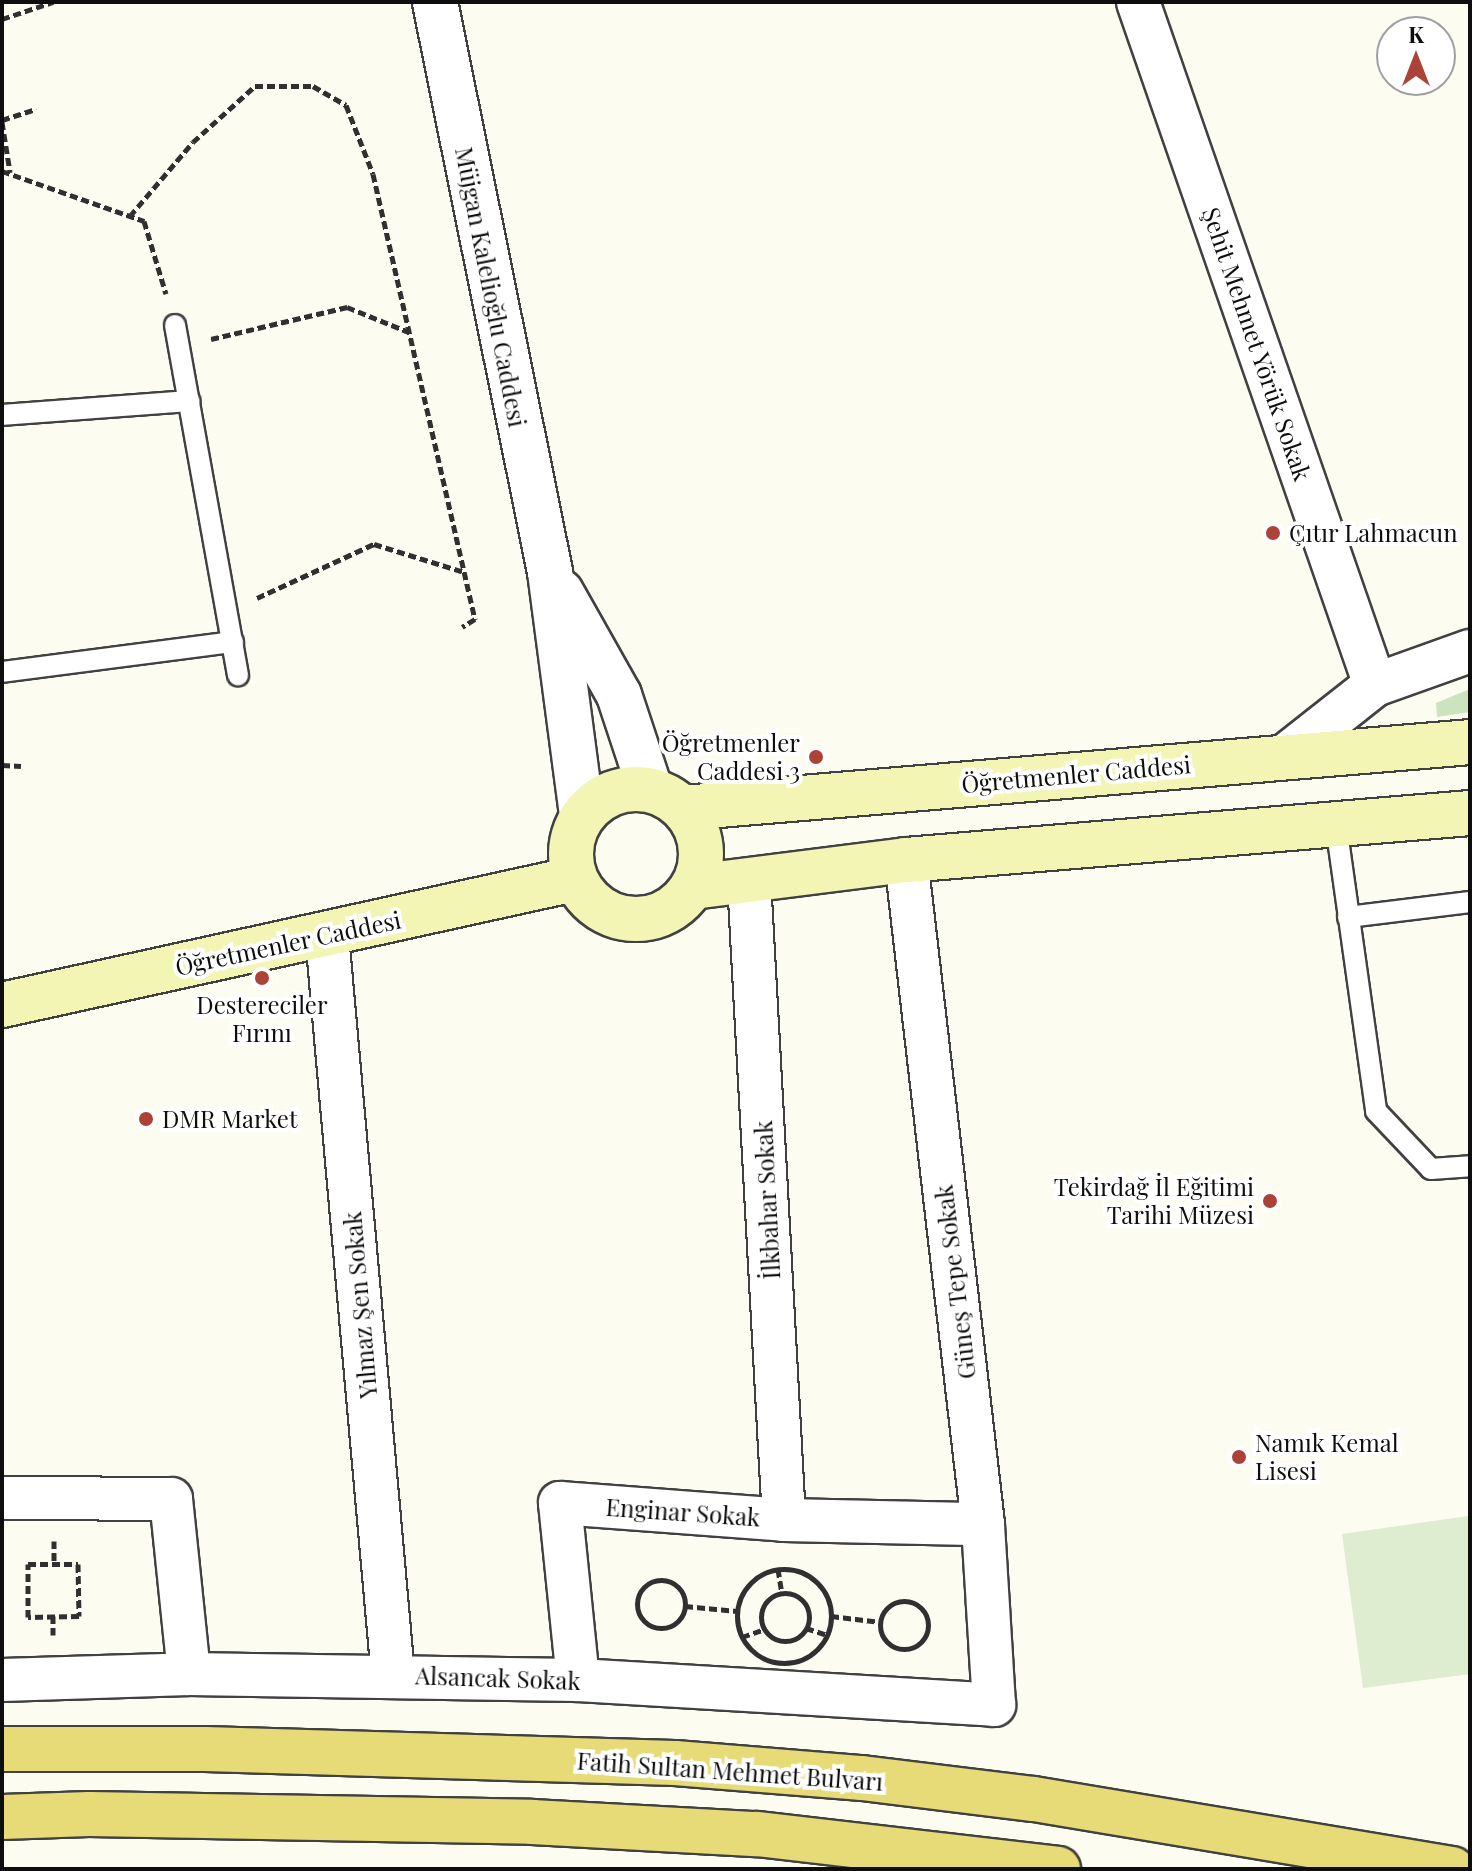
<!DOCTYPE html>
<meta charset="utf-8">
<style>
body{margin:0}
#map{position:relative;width:1472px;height:1871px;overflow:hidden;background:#fdfcf1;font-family:"Playfair Display",serif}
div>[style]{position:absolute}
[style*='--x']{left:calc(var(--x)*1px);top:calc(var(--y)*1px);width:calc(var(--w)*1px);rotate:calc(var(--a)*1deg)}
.green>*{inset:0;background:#cce4be}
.pitch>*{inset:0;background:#deeccf}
.path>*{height:5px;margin-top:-2.5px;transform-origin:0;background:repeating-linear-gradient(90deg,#303030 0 8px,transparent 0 12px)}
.path>.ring{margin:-2.5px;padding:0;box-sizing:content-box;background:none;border:5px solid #303030;border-radius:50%}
.roads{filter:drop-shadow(2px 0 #414141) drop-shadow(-2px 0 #414141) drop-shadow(0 2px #414141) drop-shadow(0 -2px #414141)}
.service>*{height:20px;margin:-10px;padding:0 10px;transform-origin:10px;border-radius:10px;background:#fff}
.minor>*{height:42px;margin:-21px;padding:0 21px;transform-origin:21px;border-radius:21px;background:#fff}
.tertiary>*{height:44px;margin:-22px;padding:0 22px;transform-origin:22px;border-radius:22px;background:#fff}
.secondary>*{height:44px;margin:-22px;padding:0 22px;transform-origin:22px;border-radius:22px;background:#f3f5b4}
.secondary>.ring{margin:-22px;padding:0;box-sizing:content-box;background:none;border:44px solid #f3f5b4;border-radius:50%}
.primary>*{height:44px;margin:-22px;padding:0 22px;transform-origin:22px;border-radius:22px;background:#e7db77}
.dots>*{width:22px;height:22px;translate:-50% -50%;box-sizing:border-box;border:4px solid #fff;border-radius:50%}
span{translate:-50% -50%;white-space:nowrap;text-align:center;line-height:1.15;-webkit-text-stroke:8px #fff;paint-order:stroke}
.street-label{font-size:24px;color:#0e0e0e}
.poi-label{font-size:24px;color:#0e0e0e}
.left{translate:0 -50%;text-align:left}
.right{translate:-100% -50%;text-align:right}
.frame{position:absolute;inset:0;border:4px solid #0e0e0e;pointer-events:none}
.north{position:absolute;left:1376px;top:16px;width:80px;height:80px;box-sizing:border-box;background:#fff;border:2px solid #9f9f9f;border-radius:50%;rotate:0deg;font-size:22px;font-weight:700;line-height:32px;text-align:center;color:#0e0e0e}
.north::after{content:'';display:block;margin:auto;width:28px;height:36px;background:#ac4338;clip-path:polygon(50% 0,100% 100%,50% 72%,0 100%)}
</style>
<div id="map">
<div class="green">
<div style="clip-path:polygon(1470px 689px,1470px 712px,1437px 717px,1436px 703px)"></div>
</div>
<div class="pitch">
<div style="clip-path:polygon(1468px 1516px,1470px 1674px,1363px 1688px,1342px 1534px)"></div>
</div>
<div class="path">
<div style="--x:2;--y:19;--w:54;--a:-18.4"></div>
<div style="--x:2;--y:120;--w:36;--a:-18"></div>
<div style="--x:2;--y:122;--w:51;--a:80.9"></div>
<div style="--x:2;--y:171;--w:151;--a:19.4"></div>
<div style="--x:144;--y:221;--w:76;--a:73.2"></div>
<div style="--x:130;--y:216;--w:97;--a:-49.6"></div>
<div style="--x:193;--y:142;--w:84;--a:-42.1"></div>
<div style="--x:255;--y:86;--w:58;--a:0"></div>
<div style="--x:313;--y:86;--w:38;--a:30"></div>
<div style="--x:346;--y:105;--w:74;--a:68.6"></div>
<div style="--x:373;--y:174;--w:457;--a:77.1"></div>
<div style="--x:475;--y:619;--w:15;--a:148"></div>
<div style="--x:211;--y:339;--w:140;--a:-13.2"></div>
<div style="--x:347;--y:307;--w:67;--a:22"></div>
<div style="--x:257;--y:598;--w:129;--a:-24.8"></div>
<div style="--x:374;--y:544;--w:94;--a:17.3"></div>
<div style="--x:2;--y:765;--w:19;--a:3"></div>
<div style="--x:54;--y:1541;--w:23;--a:90"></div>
<div style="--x:28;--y:1564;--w:50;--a:0"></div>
<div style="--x:78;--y:1564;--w:52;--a:88.9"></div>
<div style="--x:79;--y:1616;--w:51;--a:178.9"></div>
<div style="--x:28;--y:1617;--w:53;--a:-90"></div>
<div style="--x:778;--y:1569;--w:25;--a:81"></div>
<div class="ring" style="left:737px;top:1569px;width:89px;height:89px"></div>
<div class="ring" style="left:637px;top:1580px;width:43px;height:43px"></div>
<div class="ring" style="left:761px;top:1593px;width:43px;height:43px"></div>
<div class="ring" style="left:880px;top:1601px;width:43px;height:43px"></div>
<div style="--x:685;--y:1606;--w:52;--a:5.5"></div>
<div style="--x:53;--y:1616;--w:19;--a:90"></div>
<div style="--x:831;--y:1616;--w:50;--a:6.8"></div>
<div style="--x:806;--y:1628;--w:22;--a:18"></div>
<div style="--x:742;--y:1637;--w:24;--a:-19"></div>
</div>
<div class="roads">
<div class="service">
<div style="--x:175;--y:325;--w:356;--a:79.8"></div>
<div style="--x:2;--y:415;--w:188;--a:-4.3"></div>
<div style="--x:2;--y:672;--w:233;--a:-7.4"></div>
<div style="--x:1336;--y:825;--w:289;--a:82"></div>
<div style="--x:1376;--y:1111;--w:80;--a:46.5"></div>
<div style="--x:1431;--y:1169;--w:39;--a:-4"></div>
<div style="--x:1348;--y:917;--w:123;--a:-7"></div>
</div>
<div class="minor">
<div style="--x:1138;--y:2;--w:723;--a:70.86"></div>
<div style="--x:1286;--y:755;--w:113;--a:-38.2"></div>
<div style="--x:1375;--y:685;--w:101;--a:-19.7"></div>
<div style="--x:749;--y:880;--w:641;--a:86.87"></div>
<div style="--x:327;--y:936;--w:742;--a:84.9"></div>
<div style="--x:2;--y:1498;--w:169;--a:0.3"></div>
<div style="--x:171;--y:1499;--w:176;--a:84.1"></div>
<div style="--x:2;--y:1680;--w:187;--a:-1.8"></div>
<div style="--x:189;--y:1674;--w:389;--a:0.9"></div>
<div style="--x:578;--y:1680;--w:417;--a:3.4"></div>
<div style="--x:994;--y:1705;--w:181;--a:-93.5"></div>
<div style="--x:983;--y:1524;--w:668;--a:-96.61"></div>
<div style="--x:578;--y:1680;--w:178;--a:-95.8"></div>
<div style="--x:560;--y:1503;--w:225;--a:4.3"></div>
<div style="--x:784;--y:1520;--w:199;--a:1.2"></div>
</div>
<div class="tertiary">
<div style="--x:435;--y:2;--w:581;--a:78.59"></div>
<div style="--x:550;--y:572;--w:245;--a:82.5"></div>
<div style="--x:561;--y:592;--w:118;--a:60.6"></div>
<div style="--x:619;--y:695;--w:99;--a:71.7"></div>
</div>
<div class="secondary">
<div class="ring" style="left:571px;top:789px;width:86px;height:86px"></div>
<div style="--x:683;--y:808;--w:790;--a:-4.79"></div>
<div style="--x:693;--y:887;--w:215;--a:-7.2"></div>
<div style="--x:906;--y:860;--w:566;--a:-4.76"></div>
<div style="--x:2;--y:1005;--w:586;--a:-12.42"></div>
</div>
<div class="primary">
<div style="--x:2;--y:1749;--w:203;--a:0"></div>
<div style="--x:205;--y:1749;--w:470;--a:1.7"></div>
<div style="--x:675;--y:1763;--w:188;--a:4.6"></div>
<div style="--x:862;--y:1778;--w:173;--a:7"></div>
<div style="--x:1034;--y:1799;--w:424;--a:9.5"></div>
<div style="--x:2;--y:1817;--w:87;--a:-2"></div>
<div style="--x:89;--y:1814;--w:443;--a:1"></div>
<div style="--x:532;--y:1822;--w:225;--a:3.1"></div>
<div style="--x:757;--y:1834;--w:303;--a:6.6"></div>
</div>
</div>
<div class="dots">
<div style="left:1273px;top:533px;background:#ac4338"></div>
<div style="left:816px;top:757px;background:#ac4338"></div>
<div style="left:262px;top:978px;background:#ac4338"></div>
<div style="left:146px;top:1119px;background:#ac4338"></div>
<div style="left:1270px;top:1201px;background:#ac4338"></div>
<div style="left:1239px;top:1457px;background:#ac4338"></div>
</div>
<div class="street-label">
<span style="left:491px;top:287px;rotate:79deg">Müjgan Kalelioğlu Caddesi</span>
<span style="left:1257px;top:344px;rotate:71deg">Şehit Mehmet Yörük Sokak</span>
<span style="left:1076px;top:774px;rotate:-5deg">Öğretmenler Caddesi</span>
<span style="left:288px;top:943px;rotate:-12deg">Öğretmenler Caddesi</span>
<span style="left:767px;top:1200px;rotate:-93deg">İlkbahar Sokak</span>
<span style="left:955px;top:1282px;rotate:-97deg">Güneş Tepe Sokak</span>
<span style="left:360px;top:1305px;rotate:-95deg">Yılmaz Şen Sokak</span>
<span style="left:683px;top:1512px;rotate:4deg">Enginar Sokak</span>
<span style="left:498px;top:1678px;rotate:2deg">Alsancak Sokak</span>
<span style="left:730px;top:1771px;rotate:4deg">Fatih Sultan Mehmet Bulvarı</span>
</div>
<div class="poi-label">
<span class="left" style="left:1289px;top:533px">Çıtır Lahmacun</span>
<span class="right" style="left:800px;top:757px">Öğretmenler<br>Caddesi 3</span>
<span style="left:262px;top:1019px">Destereciler<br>Fırını</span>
<span class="left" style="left:162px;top:1119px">DMR Market</span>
<span class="right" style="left:1254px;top:1201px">Tekirdağ İl Eğitimi<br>Tarihi Müzesi</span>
<span class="left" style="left:1255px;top:1457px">Namık Kemal<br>Lisesi</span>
</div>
<div class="frame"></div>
<div class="north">K</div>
</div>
